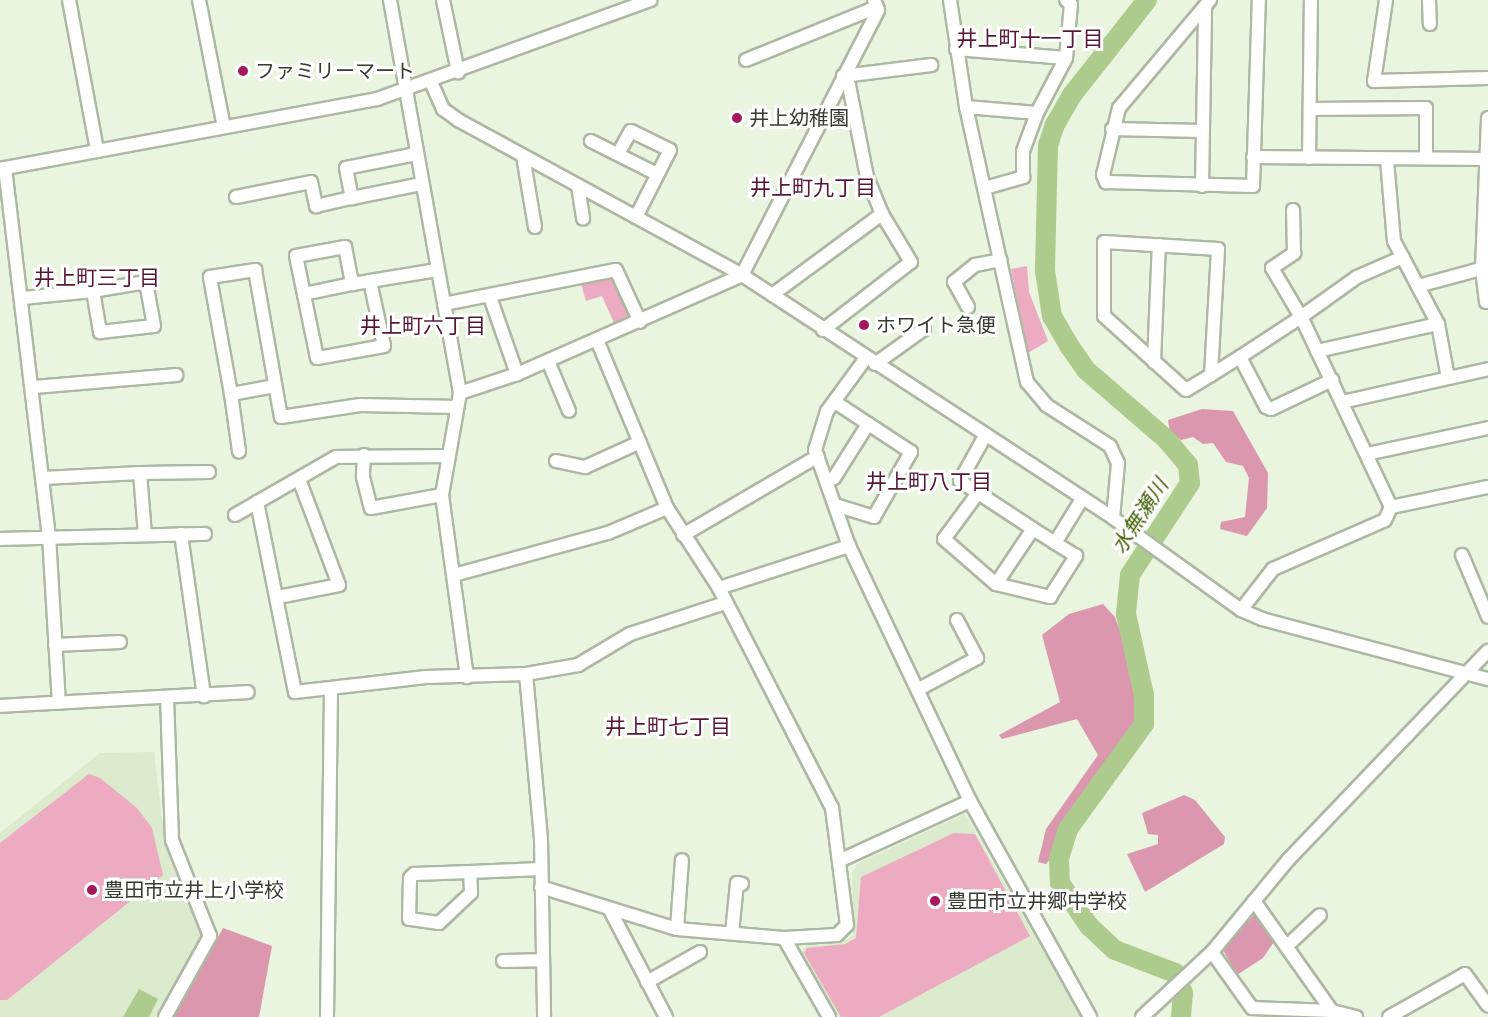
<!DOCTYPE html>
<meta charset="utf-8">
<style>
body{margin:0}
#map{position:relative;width:1488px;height:1017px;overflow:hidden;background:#e9f5de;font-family:Raleway,"Noto Sans JP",sans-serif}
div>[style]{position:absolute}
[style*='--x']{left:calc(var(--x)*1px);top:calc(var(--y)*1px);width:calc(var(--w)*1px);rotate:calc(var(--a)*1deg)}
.built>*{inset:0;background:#dceacd}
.green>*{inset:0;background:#ecabc1}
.forest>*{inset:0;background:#db97ae}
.water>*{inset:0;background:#aecb8e}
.river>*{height:20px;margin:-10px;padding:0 10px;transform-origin:10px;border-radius:10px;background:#aecb8e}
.roads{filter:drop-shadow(2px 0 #adb8a2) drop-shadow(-2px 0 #adb8a2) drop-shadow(0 2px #adb8a2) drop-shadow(0 -2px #adb8a2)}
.minor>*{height:12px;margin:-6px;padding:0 6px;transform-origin:6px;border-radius:6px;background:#fff}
.dots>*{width:16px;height:16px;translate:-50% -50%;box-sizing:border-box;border:3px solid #fff;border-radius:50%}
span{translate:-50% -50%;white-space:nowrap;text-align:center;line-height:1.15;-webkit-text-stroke:6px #fff;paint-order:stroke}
.poi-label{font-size:20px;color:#363b32}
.left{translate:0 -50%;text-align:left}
.neighbourhood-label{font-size:21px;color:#581633}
.water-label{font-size:21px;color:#426206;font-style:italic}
</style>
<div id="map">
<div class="built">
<div style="clip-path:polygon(154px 752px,165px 842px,203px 938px,158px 1017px,0 1017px,0 833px,100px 753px)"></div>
<div style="clip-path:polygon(965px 814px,1081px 1017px,838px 1017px,801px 953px,806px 946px,841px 943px,853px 935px,852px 873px,857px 864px)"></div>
</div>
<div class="green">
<div style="clip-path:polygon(1027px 266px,1029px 292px,1048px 341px,1028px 353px,1011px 269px)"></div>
<div style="clip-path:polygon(614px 278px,633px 315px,614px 323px,602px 296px,586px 301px,581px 284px)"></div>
<div style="clip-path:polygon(89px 774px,100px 778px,137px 808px,152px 828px,163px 875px,7px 1000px,0 1000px,0 843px)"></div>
<div style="clip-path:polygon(954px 833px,975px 834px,1030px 936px,879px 1017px,841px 1017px,804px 953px,807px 948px,845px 944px,856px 938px,861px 877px)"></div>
</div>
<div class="forest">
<div style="clip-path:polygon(1202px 409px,1233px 411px,1268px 473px,1267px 508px,1247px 536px,1220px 529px,1221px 522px,1245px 517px,1249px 478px,1243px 466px,1226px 462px,1213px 443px,1203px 444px,1193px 437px,1181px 440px,1170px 432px,1168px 420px)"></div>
<div style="clip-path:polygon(1103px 604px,1115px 617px,1128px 653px,1142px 717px,1134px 737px,1065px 828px,1053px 856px,1046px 864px,1038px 862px,1046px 829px,1098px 755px,1077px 719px,1002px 739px,999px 735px,1060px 702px,1042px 635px,1069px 614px)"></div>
<div style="clip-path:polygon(1184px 795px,1195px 800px,1225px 837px,1224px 844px,1145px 892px,1127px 854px,1158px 844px,1158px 835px,1148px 834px,1142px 813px)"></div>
<div style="clip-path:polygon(1254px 915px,1260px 915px,1276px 939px,1263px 958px,1237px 975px,1223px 950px)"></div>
<div style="clip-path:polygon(223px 928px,272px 946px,259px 1017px,174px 1017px)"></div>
</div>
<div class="water">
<div style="clip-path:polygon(139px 989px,158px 999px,149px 1017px,123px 1017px)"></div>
</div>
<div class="river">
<div style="--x:1147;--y:0;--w:121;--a:128.3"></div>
<div style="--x:1072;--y:95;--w:34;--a:120"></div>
<div style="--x:1055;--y:124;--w:22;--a:108"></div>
<div style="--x:1048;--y:145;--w:126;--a:91.4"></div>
<div style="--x:1045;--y:271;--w:46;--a:81.2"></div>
<div style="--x:1052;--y:316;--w:36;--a:60"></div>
<div style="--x:1070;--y:347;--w:28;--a:55"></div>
<div style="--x:1086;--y:370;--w:107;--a:40.8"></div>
<div style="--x:1167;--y:440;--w:33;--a:50"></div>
<div style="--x:1188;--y:465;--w:18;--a:84"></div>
<div style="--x:1190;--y:483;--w:110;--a:123.1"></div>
<div style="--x:1130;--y:575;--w:39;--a:96"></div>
<div style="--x:1126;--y:614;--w:83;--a:77.5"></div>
<div style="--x:1144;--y:695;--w:29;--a:90"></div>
<div style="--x:1144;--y:724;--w:130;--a:125.9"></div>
<div style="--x:1068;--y:829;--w:31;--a:107"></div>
<div style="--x:1059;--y:859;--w:24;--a:88"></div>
<div style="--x:1060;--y:883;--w:52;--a:56"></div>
<div style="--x:1089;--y:926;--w:35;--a:43"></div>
<div style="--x:1115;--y:950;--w:64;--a:21"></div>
<div style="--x:1175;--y:973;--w:22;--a:68"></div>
<div style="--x:1183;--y:993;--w:24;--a:95"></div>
</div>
<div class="roads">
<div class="minor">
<div style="--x:69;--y:0;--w:153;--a:79.4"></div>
<div style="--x:199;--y:0;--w:129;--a:78.9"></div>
<div style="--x:390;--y:0;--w:399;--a:79.9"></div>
<div style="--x:460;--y:393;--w:104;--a:100"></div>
<div style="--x:442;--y:495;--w:184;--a:82.2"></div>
<div style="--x:443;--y:0;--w:74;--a:78.2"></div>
<div style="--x:950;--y:0;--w:108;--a:81.5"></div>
<div style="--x:966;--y:107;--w:282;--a:77.5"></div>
<div style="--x:1027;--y:382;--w:30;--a:50"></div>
<div style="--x:1046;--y:405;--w:76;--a:32.6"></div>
<div style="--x:1110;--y:446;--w:19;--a:65"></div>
<div style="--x:1118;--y:463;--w:55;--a:95.2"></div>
<div style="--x:1210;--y:0;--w:141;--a:130.1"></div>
<div style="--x:1119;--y:108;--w:69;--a:103.4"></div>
<div style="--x:1103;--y:175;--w:8;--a:67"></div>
<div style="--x:1106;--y:182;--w:147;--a:1.6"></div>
<div style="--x:1253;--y:186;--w:186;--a:-88.2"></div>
<div style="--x:1386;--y:0;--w:82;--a:98.4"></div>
<div style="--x:1374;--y:81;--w:114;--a:-1.5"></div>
<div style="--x:1429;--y:0;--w:24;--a:88"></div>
<div style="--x:956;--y:49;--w:110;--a:4.7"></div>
<div style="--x:746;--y:60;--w:141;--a:-22"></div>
<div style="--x:843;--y:76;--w:89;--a:-7.1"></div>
<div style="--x:431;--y:82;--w:30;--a:66"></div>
<div style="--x:443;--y:109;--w:19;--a:36"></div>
<div style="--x:458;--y:120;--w:324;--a:28.6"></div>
<div style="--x:742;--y:275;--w:443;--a:33.2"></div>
<div style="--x:1113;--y:518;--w:158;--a:35.7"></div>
<div style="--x:1241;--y:610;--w:23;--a:23"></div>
<div style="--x:1262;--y:619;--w:234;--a:14.9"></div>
<div style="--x:966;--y:107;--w:71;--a:4.8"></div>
<div style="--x:1310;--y:109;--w:116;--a:-0.5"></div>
<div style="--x:1426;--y:108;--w:50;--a:90"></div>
<div style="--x:1112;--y:129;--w:91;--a:1.3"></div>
<div style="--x:591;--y:141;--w:74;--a:26.6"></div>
<div style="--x:416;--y:154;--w:71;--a:168.7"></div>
<div style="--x:346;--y:168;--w:31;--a:79"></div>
<div style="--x:352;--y:198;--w:70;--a:-11.5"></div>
<div style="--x:618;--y:154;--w:26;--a:-61"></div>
<div style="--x:631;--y:131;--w:43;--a:26"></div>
<div style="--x:670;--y:150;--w:75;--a:116.9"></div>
<div style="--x:523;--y:156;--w:72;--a:80.4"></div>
<div style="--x:1253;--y:157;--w:234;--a:0.5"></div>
<div style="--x:1309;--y:158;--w:158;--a:-89.3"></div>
<div style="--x:1387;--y:160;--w:81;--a:85.1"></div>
<div style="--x:1394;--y:241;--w:94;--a:62.1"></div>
<div style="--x:1438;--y:324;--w:55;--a:79.5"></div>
<div style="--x:5;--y:168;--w:371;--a:83.2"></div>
<div style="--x:49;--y:536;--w:167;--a:86.6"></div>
<div style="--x:0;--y:169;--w:383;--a:-10.5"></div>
<div style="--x:377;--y:99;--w:291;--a:-19.9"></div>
<div style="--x:578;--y:186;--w:33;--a:81"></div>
<div style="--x:1202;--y:186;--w:180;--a:-89"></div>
<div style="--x:985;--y:188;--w:40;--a:-16"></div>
<div style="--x:1023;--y:177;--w:26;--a:-90"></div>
<div style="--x:1023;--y:151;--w:40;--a:-69.8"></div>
<div style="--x:1037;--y:113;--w:62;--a:-62.2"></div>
<div style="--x:1066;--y:58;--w:54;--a:-84.7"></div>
<div style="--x:1071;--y:4;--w:6;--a:-141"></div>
<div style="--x:236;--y:197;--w:76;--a:-11.3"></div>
<div style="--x:311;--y:182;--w:25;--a:78"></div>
<div style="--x:316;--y:206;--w:37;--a:-13"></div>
<div style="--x:345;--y:247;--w:38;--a:79"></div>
<div style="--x:352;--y:284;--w:18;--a:-9"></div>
<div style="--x:370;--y:281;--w:66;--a:77.8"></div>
<div style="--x:384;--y:346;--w:68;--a:169.8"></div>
<div style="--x:317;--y:358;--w:104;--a:-101.6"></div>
<div style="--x:296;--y:256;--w:50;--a:-10.4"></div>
<div style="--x:370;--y:281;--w:68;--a:-9.3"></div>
<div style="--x:1418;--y:286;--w:73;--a:-15.2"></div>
<div style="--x:304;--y:294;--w:49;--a:-11.8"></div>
<div style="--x:772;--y:295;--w:137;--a:-36.4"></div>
<div style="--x:490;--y:297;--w:82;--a:70.7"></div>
<div style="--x:23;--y:298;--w:70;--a:-5.7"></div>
<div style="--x:93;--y:291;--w:42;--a:80.3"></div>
<div style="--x:100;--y:332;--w:54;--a:-6.3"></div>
<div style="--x:154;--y:326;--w:45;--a:-100.3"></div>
<div style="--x:146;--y:282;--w:54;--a:170.4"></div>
<div style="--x:1486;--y:302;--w:34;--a:-97"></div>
<div style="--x:1482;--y:268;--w:150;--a:-87.7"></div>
<div style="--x:444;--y:304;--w:175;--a:-11.2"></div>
<div style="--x:616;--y:270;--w:57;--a:65.2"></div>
<div style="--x:968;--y:307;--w:29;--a:-119"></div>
<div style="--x:954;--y:282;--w:27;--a:-39"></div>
<div style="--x:975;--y:265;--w:26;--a:-11"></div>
<div style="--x:823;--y:330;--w:111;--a:-37.7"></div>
<div style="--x:911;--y:262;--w:56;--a:-121.1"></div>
<div style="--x:882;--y:214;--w:40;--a:-112"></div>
<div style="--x:867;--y:177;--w:94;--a:-101.1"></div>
<div style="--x:849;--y:85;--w:11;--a:-124"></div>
<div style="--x:1317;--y:351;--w:124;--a:-12.6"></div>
<div style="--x:1240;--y:357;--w:56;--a:62.5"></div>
<div style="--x:1266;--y:407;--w:5;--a:22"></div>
<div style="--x:1271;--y:409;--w:68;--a:-25.4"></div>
<div style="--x:866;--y:358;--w:66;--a:126.3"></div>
<div style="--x:827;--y:411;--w:41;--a:107.1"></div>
<div style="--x:815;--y:450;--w:102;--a:70.5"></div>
<div style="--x:849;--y:546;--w:282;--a:64.6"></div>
<div style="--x:970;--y:801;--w:247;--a:60.9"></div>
<div style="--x:548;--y:361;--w:54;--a:67.2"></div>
<div style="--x:1154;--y:362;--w:117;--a:-87.6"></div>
<div style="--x:875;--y:364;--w:60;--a:-35.5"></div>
<div style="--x:1211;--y:375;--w:126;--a:-86.8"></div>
<div style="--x:1218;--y:249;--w:114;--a:-176.5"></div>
<div style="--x:1104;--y:242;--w:74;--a:90"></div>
<div style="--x:1104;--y:316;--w:110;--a:42.1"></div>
<div style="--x:1186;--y:390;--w:29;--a:-31"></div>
<div style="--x:1211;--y:375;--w:34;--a:-32"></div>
<div style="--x:1240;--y:357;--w:73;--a:-33.3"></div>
<div style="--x:1301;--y:317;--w:69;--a:-35.5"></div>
<div style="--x:1357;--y:277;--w:50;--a:-23.5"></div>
<div style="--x:275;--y:386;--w:45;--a:169.7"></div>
<div style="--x:231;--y:394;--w:119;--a:-100.2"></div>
<div style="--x:210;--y:277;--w:46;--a:-8.8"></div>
<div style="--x:255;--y:270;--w:149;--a:80"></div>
<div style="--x:281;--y:417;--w:80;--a:-8.6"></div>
<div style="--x:360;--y:405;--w:97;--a:1.2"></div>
<div style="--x:34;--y:387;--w:143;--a:-4.8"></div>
<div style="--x:460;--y:393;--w:60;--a:-18.4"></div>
<div style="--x:517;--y:374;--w:246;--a:-23.7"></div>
<div style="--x:742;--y:275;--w:298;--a:-62.8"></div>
<div style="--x:878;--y:10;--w:11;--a:-112"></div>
<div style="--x:231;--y:394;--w:58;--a:82"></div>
<div style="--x:1342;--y:402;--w:150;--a:-12.7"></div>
<div style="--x:985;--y:436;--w:51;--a:119.1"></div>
<div style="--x:960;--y:481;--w:87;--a:33.3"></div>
<div style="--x:1033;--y:529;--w:26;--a:32"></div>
<div style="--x:1055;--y:543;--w:52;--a:-58.5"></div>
<div style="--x:1367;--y:454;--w:124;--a:-12.1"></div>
<div style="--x:364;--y:455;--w:22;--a:93"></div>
<div style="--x:363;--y:477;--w:32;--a:76"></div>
<div style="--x:371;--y:508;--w:72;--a:-10.4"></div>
<div style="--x:556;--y:461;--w:30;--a:12"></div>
<div style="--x:585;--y:467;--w:60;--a:-24.4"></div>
<div style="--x:140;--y:473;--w:69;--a:-0.8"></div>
<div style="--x:43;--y:478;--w:97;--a:-3"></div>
<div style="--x:140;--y:473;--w:62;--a:85.4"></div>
<div style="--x:826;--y:480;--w:8;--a:-14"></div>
<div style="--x:834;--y:478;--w:64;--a:-57.8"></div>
<div style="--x:978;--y:493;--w:57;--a:126.5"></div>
<div style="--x:944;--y:539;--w:69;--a:40.9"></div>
<div style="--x:996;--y:584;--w:56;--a:13.5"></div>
<div style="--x:1050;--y:597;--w:49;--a:-57.6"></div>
<div style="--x:1076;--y:556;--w:25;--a:-148"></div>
<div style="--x:257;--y:502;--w:194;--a:78.7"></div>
<div style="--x:295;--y:692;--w:132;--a:-6.5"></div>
<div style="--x:426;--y:677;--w:100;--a:-1.7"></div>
<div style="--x:526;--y:674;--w:53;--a:-9.8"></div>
<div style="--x:578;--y:665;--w:61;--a:-30.8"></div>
<div style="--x:630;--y:634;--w:100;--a:-18.1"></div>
<div style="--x:835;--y:505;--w:41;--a:17.1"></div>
<div style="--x:874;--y:517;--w:75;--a:-60.4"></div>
<div style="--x:911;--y:452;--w:91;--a:-146.7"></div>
<div style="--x:1391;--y:507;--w:99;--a:-11.7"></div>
<div style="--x:235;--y:515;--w:116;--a:-29.9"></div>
<div style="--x:336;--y:457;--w:110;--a:-0.5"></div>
<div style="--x:181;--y:534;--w:164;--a:81.9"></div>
<div style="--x:683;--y:535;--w:156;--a:-30.3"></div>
<div style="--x:0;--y:539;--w:205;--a:-1.4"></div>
<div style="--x:1462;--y:555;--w:67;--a:67.2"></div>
<div style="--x:454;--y:575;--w:160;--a:-15.3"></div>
<div style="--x:608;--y:533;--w:64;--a:-23"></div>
<div style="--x:996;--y:584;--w:66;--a:-56.1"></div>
<div style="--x:719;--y:588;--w:137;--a:-17.9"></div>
<div style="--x:278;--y:597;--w:62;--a:-11.1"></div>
<div style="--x:339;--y:585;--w:113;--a:-110.7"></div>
<div style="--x:1241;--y:610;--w:52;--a:-52"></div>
<div style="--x:1273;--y:569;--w:122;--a:-23.6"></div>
<div style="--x:1385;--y:520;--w:14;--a:-65"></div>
<div style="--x:1391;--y:507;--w:210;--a:-115.3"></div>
<div style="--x:1301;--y:317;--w:57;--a:-120.6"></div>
<div style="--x:1272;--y:268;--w:27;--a:-34"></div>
<div style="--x:1294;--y:253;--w:43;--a:-91.3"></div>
<div style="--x:55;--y:645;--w:65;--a:-2.6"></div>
<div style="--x:526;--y:674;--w:166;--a:84.8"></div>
<div style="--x:541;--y:839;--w:178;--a:89"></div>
<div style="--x:919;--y:689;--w:66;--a:-28.1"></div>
<div style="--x:977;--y:658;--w:43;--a:-117.8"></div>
<div style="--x:0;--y:706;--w:248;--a:-3.2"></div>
<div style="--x:841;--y:860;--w:142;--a:-24.6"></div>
<div style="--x:470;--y:872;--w:21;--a:87"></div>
<div style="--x:471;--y:893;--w:44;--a:136.8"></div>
<div style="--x:439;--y:923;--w:30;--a:-172"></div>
<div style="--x:409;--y:919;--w:41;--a:-88.6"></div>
<div style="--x:410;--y:878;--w:6;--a:-45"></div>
<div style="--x:414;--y:874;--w:56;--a:-2"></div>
<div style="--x:470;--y:872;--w:71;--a:-2.4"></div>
<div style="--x:541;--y:887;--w:142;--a:17.2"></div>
<div style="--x:677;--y:929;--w:107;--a:4.8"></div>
<div style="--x:784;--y:938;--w:53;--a:-3.2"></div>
<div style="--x:837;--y:935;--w:14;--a:-45"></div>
<div style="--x:847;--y:925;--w:118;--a:-97.3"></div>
<div style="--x:832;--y:808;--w:247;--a:-117.2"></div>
<div style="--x:719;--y:588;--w:95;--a:-123"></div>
<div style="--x:667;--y:508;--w:182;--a:-112.6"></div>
<div style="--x:1254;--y:901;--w:135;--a:54.7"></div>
<div style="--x:1332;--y:1011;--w:25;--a:14"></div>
<div style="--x:610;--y:910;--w:121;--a:62.4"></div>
<div style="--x:677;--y:929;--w:69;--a:-85.9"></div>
<div style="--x:732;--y:933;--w:50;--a:-84.3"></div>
<div style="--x:737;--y:883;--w:5;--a:11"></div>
<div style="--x:784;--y:938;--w:91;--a:60.3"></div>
<div style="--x:1287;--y:946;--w:45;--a:-43.2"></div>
<div style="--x:1212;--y:952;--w:69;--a:54.5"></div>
<div style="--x:1252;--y:1008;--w:80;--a:2.1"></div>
<div style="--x:503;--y:961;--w:39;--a:-1"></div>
<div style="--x:647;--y:982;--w:61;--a:-29.5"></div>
<div style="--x:165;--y:1017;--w:93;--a:-60.9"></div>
<div style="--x:210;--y:936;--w:103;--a:-111.6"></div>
<div style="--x:172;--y:840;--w:142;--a:-92"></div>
<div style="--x:327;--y:1017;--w:326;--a:-89.3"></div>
<div style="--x:1142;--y:1017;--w:96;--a:-42.9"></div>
<div style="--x:1212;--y:952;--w:121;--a:-50.4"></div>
<div style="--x:1289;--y:859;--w:288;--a:-46.3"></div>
<div style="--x:1389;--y:1017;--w:87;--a:-29.5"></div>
<div style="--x:1465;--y:974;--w:39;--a:54"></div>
</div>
</div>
<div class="dots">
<div style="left:243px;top:71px;background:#a4185e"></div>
<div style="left:737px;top:118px;background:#a4185e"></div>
<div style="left:864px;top:325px;background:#a4185e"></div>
<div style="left:92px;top:890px;background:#a4185e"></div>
<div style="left:935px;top:901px;background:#a4185e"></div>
</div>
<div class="poi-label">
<span class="left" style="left:255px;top:71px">ファミリーマート</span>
<span class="left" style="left:749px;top:118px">井上幼稚園</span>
<span class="left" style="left:876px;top:325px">ホワイト急便</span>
<span class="left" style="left:104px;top:890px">豊田市立井上小学校</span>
<span class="left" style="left:947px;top:901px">豊田市立井郷中学校</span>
</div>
<div class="neighbourhood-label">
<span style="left:1030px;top:39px">井上町十一丁目</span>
<span style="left:813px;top:188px">井上町九丁目</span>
<span style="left:97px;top:278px">井上町三丁目</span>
<span style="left:423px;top:326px">井上町六丁目</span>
<span style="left:929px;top:482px">井上町八丁目</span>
<span style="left:668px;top:727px">井上町七丁目</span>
</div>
<div class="water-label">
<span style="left:1140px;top:516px;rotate:-57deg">水無瀬川</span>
</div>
</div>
